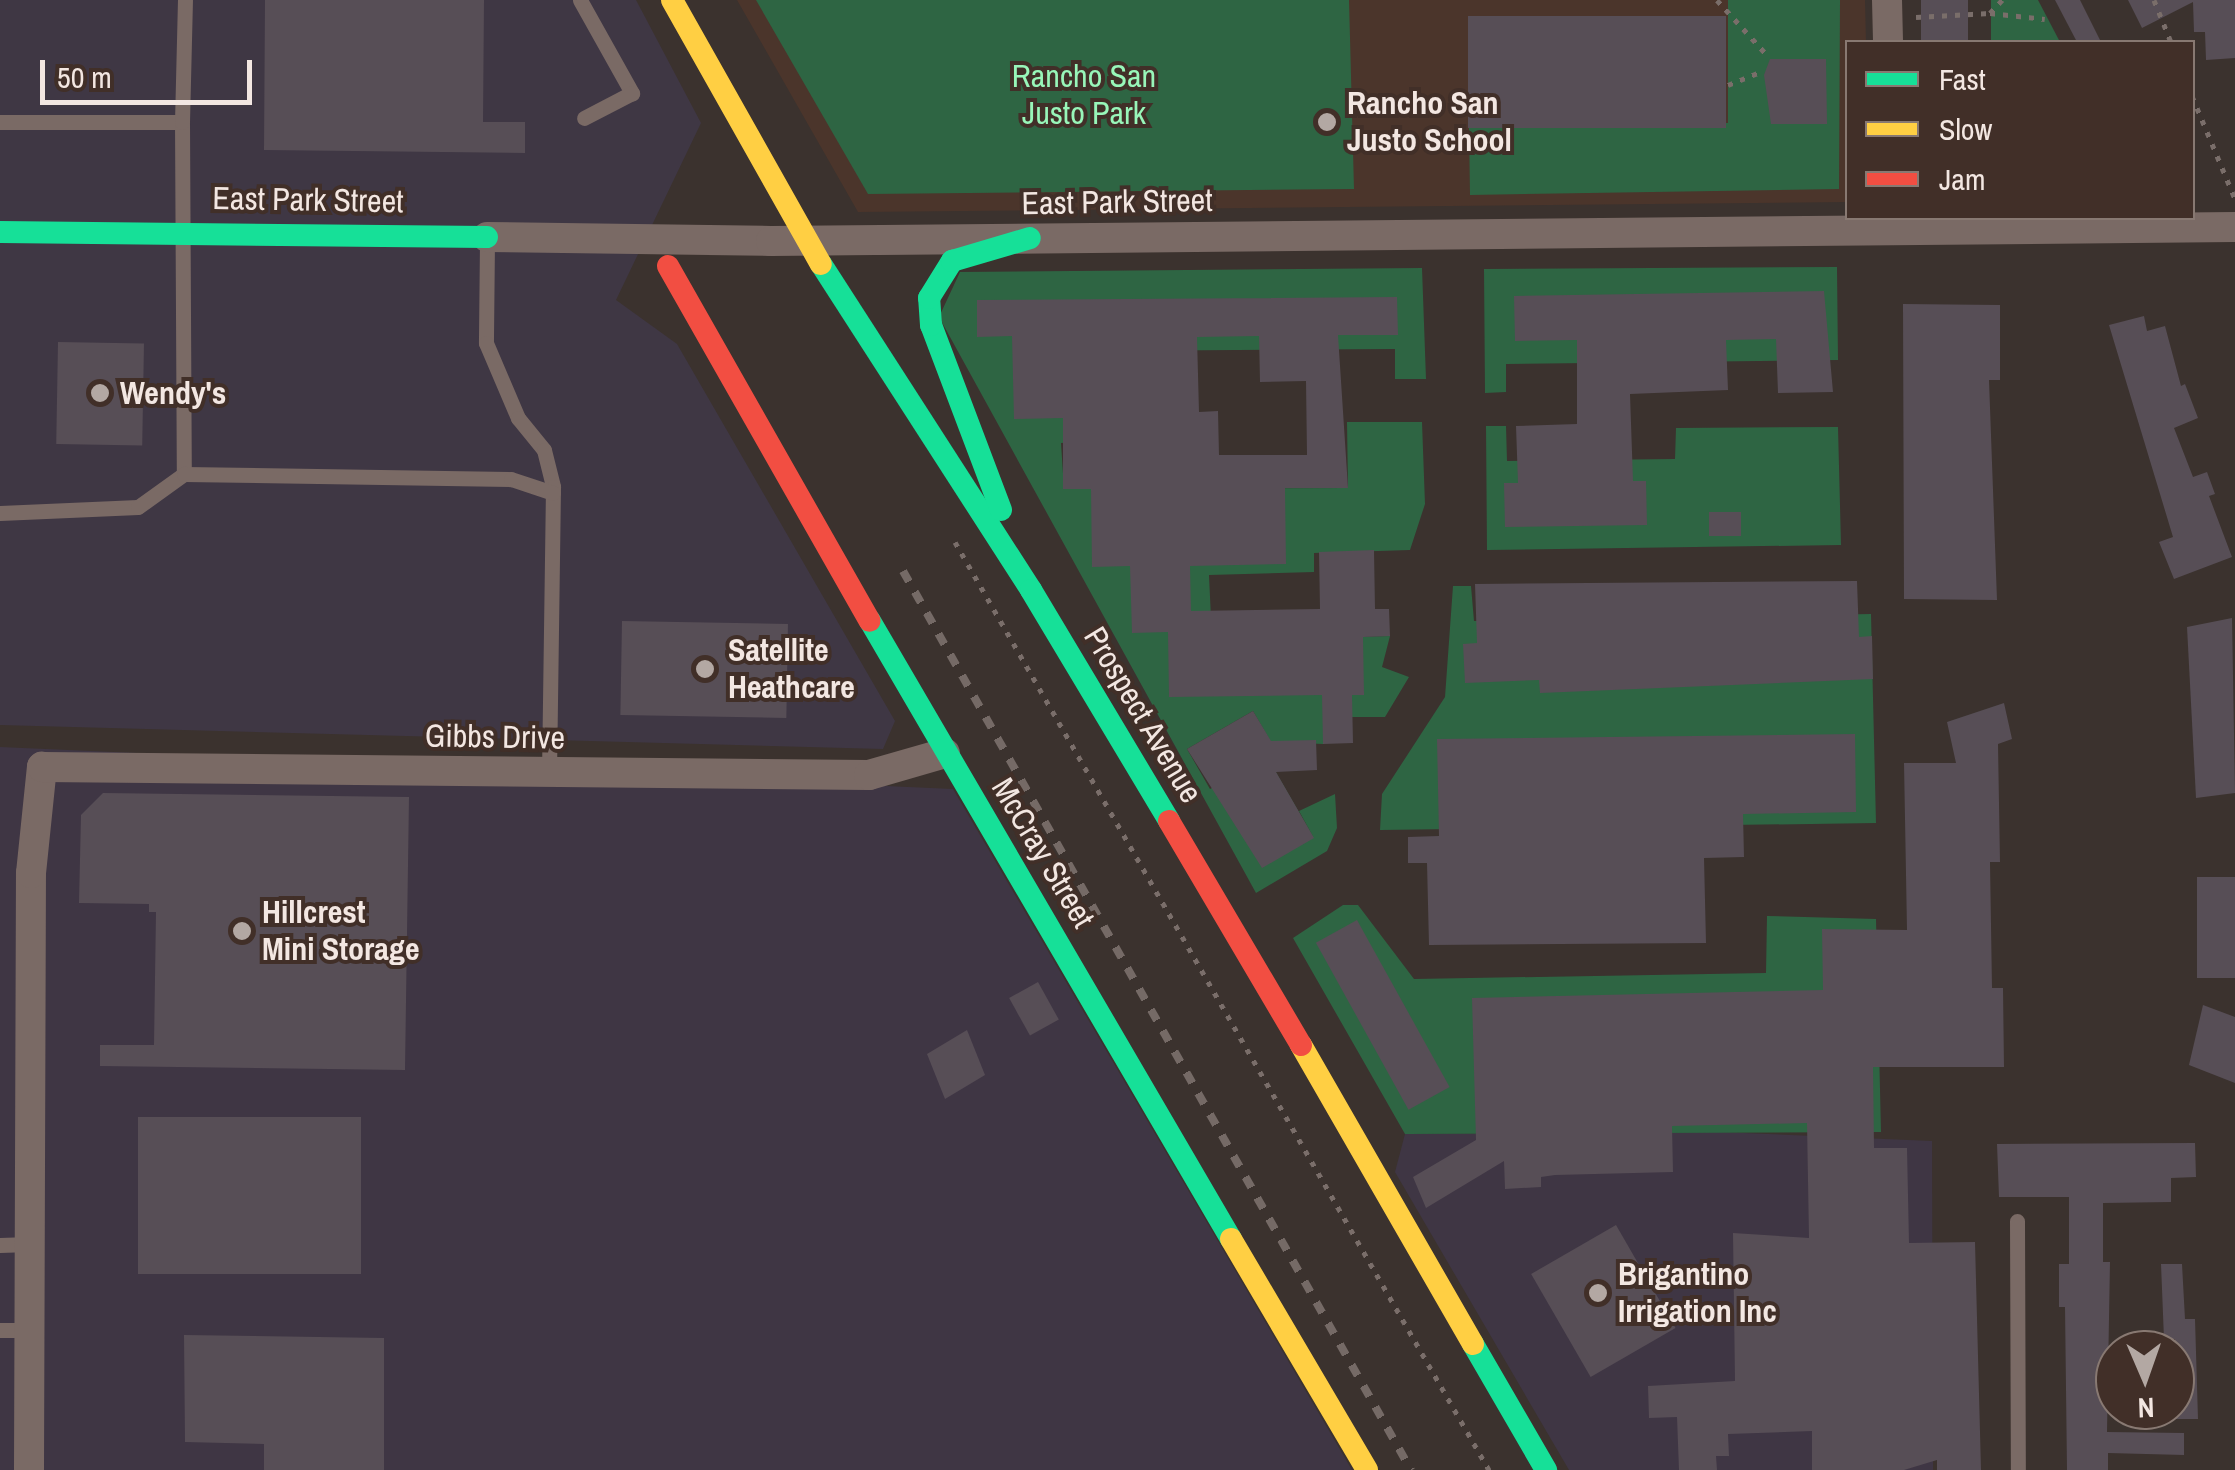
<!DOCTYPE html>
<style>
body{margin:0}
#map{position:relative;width:2235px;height:1470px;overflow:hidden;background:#3b322e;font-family:"Archivo Narrow",sans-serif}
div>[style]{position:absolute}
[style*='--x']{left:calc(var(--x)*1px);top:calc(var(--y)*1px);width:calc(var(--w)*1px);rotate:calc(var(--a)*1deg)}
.commercial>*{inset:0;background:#3f3744}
.industrial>*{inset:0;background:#3f3644}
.built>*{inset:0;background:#4b352b}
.green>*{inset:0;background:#2e6543}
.building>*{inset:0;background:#574e56;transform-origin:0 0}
.path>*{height:5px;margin-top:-2.5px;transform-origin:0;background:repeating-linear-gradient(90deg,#7a6e6a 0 5px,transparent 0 13px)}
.lane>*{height:15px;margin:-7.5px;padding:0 7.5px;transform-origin:7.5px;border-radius:7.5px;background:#7a6a65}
.street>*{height:30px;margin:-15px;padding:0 15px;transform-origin:15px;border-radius:15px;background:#7a6a65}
.fast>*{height:22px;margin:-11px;padding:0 11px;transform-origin:11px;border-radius:11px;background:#16e098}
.slow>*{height:22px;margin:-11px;padding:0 11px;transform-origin:11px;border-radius:11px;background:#ffcf43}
.jam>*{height:22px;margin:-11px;padding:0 11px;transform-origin:11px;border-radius:11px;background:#f24e42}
.rail>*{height:8px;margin-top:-4px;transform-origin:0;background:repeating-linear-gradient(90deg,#756a66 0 12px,transparent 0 24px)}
.dots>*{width:28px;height:28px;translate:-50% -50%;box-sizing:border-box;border:5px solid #412f28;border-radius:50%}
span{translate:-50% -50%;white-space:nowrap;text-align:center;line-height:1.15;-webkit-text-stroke:8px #412f28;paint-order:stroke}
.park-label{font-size:32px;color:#98f6b9}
.poi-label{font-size:32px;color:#f3e7e2;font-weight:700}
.left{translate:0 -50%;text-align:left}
.street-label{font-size:32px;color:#f3e7e2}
.legend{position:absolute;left:1845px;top:40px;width:350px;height:180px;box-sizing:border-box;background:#412f28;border:2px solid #887972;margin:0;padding:12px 18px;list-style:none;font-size:30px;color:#f3e7e2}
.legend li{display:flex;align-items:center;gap:20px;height:50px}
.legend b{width:50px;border:2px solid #887972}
.north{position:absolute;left:2095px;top:1330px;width:100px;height:100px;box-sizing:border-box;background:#412f28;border:2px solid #887972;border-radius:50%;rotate:178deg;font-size:28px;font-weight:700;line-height:40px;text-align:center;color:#f3e7e2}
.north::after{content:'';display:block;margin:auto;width:35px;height:45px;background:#b3a8a3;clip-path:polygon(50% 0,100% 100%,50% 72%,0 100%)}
.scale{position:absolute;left:40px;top:60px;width:212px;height:45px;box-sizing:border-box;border:5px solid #f3e7e2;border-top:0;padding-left:12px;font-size:30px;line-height:35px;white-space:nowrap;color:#f3e7e2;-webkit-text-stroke:8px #412f28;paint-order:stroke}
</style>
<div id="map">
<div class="commercial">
<div style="clip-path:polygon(0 0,636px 0,701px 123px,616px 300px,677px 344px,895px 721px,883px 749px,0 725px)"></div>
</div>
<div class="industrial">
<div style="clip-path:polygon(0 747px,953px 789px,1352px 1470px,0 1470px)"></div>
<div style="clip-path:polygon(1719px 1132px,1932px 1141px,1933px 1470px,1569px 1470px,1395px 1172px,1405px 1134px)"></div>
</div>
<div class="built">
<div style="clip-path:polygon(737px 0,1865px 0,1866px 42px,1848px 42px,1847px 202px,858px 212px)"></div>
</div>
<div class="green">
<div style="clip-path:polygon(756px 0,1349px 0,1354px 189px,868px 194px)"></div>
<div style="clip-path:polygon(1728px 0,1840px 0,1839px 189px,1470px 195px,1469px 128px,1728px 123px)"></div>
<div style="clip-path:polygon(1991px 0,2038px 0,2060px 42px,1991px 41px)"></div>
<div style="clip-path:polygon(1837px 267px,1838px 360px,1506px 364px,1506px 392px,1485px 393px,1484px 269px)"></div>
<div style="clip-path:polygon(1422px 268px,1426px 379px,1395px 379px,1395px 349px,1098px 351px,1099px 440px,1061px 443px,1064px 489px,1348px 488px,1347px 422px,1422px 422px,1425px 504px,1410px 550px,1314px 553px,1314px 572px,1209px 575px,1212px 640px,1390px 636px,1382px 667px,1409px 677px,1385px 717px,1323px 717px,1323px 744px,1271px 742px,1253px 711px,1187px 749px,1210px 789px,1272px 753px,1274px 769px,1314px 838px,1299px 811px,1335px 794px,1337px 828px,1327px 851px,1256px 893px,939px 317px,960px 272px)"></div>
<div style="clip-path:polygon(1486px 426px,1506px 426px,1507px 461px,1675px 459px,1676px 428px,1838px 427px,1841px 545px,1487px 550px)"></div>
<div style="clip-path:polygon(1453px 586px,1471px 586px,1474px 621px,1871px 614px,1876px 823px,1380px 830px,1382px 794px,1445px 697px)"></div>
<div style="clip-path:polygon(1343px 905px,1358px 905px,1414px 979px,1766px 973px,1767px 916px,1876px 919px,1881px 1132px,1405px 1134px,1293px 938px)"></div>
</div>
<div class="building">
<div style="clip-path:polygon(265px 0,484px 0,483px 122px,525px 122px,525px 153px,264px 150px)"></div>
<div style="left:1921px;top:0;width:47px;height:42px"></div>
<div style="clip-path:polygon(2055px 0,2080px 0,2101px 42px,2077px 42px)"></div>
<div style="clip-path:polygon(2128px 0,2235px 0,2235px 58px,2206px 60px,2205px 32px,2194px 32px,2193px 2px,2142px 28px)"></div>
<div style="left:1468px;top:16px;width:258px;height:112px"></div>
<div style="clip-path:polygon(1770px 59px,1826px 59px,1827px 124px,1771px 124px,1764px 75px)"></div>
<div style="clip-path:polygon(1824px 291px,1833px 392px,1778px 393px,1776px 339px,1726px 340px,1728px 390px,1630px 394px,1633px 481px,1646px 481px,1647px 525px,1505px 527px,1504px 483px,1518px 483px,1516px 426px,1577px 424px,1577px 340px,1515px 341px,1514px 296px)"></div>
<div style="clip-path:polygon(evenodd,1397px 297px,1398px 335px,1338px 335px,1348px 488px,1285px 488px,1286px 564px,1190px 566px,1191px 611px,1320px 609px,1319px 552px,1374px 550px,1375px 609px,1389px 609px,1390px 636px,1363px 637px,1364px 695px,1352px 695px,1353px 743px,1323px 744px,1322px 695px,1169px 697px,1168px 632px,1132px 633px,1130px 566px,1092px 567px,1091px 489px,1063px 489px,1063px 418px,1014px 419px,1012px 336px,977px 337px,977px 300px,1397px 297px,1259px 336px,1260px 382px,1306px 381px,1307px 455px,1219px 455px,1218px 411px,1199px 412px,1197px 337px,1259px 336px)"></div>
<div style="clip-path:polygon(1903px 304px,2000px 305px,2000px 380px,1989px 380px,1997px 600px,1904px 599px)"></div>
<div style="clip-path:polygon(2144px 316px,2147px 331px,2165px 326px,2181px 386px,2185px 384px,2198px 418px,2174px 428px,2193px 477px,2207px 472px,2215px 494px,2209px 496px,2232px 557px,2174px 579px,2159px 542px,2173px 537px,2109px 325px)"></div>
<div style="left:58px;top:342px;width:86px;height:102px;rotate:1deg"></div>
<div style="left:1741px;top:512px;width:24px;height:32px;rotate:90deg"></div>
<div style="clip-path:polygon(1857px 581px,1859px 637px,1872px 636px,1873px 679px,1540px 693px,1539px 680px,1465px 683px,1463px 644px,1477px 643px,1475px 584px)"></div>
<div style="clip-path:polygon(2232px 618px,2235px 793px,2196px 798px,2187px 627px)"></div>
<div style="left:622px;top:621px;width:166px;height:94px;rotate:1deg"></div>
<div style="clip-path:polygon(2004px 703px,2012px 739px,1998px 744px,2000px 862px,1990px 862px,1992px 988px,2003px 988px,2004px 1067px,1873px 1067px,1874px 1148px,1907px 1148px,1909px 1243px,1975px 1242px,1981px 1470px,1937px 1470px,1937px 1460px,1904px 1470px,1812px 1470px,1812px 1431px,1728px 1434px,1729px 1456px,1716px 1456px,1717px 1470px,1679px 1470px,1677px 1417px,1649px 1418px,1648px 1386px,1735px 1381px,1733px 1233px,1809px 1238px,1807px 1123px,1672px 1126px,1673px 1172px,1555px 1175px,1541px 1177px,1541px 1187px,1505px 1189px,1504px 1161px,1426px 1208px,1413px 1177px,1476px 1140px,1472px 998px,1823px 990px,1822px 929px,1907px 930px,1904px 763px,1956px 763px,1947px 722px)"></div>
<div style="clip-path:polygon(1253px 711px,1271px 741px,1316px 740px,1317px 770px,1276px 772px,1314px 838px,1262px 868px,1187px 749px)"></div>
<div style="clip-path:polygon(1855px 734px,1856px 812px,1743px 814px,1744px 857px,1704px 858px,1706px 943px,1429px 945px,1427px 863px,1408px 863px,1408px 837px,1439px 836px,1437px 739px)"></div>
<div style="clip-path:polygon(103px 793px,409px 797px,405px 1070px,100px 1066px,100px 1045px,154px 1045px,156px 912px,149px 912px,149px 904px,79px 903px,81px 815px)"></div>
<div style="left:2235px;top:877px;width:101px;height:38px;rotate:90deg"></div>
<div style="left:1357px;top:920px;width:191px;height:47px;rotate:61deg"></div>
<div style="left:1038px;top:982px;width:43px;height:33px;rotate:61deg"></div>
<div style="clip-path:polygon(2203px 1005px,2235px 1017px,2235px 1083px,2189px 1065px)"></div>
<div style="clip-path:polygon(967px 1030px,985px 1075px,945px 1099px,927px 1054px)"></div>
<div style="left:138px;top:1117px;width:223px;height:157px"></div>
<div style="clip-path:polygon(2195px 1143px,2196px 1177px,2171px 1178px,2171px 1202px,2103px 1203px,2103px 1262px,2110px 1262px,2107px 1432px,2184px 1433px,2184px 1455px,2108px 1453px,2108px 1470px,2067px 1470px,2065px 1307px,2059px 1307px,2059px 1264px,2069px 1264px,2069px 1197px,1999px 1197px,1997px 1144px)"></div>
<div style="left:1616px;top:1225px;width:119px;height:98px;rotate:60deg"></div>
<div style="clip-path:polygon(2161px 1264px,2182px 1264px,2185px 1319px,2195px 1319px,2198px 1419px,2175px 1419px,2175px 1339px,2164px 1339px)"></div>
<div style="clip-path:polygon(184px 1335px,384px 1338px,384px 1470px,264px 1470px,264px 1444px,185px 1442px)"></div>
</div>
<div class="path">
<div style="--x:1717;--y:0;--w:74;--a:47.7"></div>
<div style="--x:2154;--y:0;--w:45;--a:68"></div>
<div style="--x:1990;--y:13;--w:55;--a:6.2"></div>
<div style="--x:1916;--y:17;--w:74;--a:-3.1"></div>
<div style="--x:1990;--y:13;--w:18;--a:-47"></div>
<div style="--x:1728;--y:85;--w:35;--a:-22"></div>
<div style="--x:2192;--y:96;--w:112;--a:67.3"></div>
<div style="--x:955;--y:542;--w:1071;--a:60.08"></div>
</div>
<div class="lane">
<div style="--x:580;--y:0;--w:107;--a:60.8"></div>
<div style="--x:632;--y:93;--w:54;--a:152.5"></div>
<div style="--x:0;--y:122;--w:182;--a:0"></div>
<div style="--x:182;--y:122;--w:352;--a:89.7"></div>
<div style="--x:182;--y:122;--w:122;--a:-88.6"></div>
<div style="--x:487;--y:241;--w:102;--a:90.6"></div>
<div style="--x:486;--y:343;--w:82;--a:66.9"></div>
<div style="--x:518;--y:418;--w:41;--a:50.9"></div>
<div style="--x:544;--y:450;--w:38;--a:76"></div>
<div style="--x:553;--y:487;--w:285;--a:90.8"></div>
<div style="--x:0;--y:513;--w:138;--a:-2.5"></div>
<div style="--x:138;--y:507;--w:57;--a:-35.7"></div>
<div style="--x:184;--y:474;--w:327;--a:0.9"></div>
<div style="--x:511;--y:479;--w:44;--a:18.4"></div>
<div style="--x:2017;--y:1221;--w:249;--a:89.8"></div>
<div style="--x:0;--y:1245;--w:29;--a:-2"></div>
<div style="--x:0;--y:1330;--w:29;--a:0"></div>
</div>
<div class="street">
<div style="--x:1887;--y:0;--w:42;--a:88.6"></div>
<div style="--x:487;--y:237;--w:284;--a:0.8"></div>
<div style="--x:771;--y:241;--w:1464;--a:-0.55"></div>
<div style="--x:29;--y:1470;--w:597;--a:-89.81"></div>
<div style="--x:31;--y:873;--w:107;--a:-84.1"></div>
<div style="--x:42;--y:767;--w:827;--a:0.55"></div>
<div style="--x:869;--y:775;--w:79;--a:-16.1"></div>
</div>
<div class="fast">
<div style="--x:0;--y:232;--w:487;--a:0.6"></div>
<div style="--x:821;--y:264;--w:388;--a:57.2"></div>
<div style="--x:1031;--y:590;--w:269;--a:59.1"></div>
<div style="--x:1001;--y:510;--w:198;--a:-110.7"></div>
<div style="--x:931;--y:325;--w:27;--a:-94"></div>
<div style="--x:929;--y:298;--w:44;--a:-58.1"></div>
<div style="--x:952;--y:261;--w:81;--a:-16.4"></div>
<div style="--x:870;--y:621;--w:716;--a:59.71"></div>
<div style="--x:1473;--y:1344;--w:146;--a:59.9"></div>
</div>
<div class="slow">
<div style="--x:672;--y:0;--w:303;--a:60.6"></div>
<div style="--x:1301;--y:1045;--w:345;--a:60.1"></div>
<div style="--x:1231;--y:1239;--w:268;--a:59.5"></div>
</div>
<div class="jam">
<div style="--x:668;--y:266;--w:408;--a:60.4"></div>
<div style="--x:1169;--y:821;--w:260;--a:59.5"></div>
</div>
<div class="rail">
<div style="--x:903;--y:571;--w:1033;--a:60.53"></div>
</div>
<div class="dots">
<div style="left:1327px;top:122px;background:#b3a8a3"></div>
<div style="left:100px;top:393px;background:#b3a8a3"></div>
<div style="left:705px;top:669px;background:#b3a8a3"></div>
<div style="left:242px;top:931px;background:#b3a8a3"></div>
<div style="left:1598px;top:1293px;background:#b3a8a3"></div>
</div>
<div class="park-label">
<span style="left:1084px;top:95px">Rancho San<br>Justo Park</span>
</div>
<div class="poi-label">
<span class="left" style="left:1347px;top:122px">Rancho San<br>Justo School</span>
<span class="left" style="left:120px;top:393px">Wendy's</span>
<span class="left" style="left:728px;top:669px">Satellite<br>Heathcare</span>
<span class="left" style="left:262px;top:931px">Hillcrest<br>Mini Storage</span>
<span class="left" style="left:1618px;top:1293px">Brigantino<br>Irrigation Inc</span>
</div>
<div class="street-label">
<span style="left:308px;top:200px;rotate:1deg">East Park Street</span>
<span style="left:1117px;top:202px;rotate:-1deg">East Park Street</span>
<span style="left:1143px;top:715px;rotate:59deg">Prospect Avenue</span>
<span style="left:495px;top:737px;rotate:1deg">Gibbs Drive</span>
<span style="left:1043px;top:853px;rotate:59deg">McCray Street</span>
</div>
<ul class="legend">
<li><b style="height:12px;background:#16e098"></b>Fast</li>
<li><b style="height:12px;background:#ffcf43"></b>Slow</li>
<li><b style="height:12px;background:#f24e42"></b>Jam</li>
</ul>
<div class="north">N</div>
<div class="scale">50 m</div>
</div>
